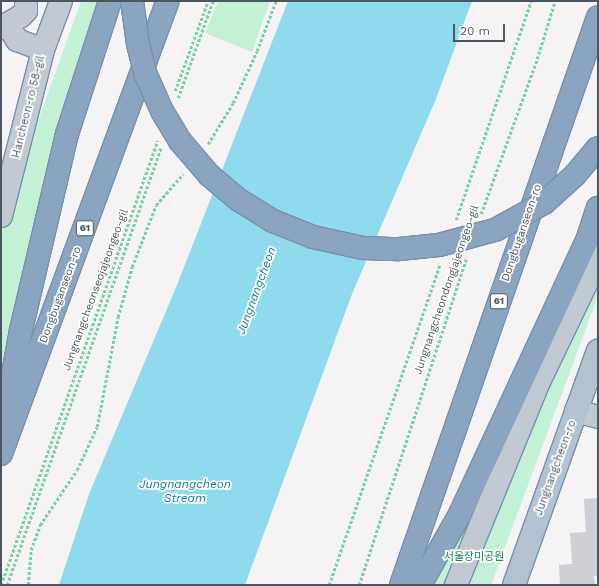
<!DOCTYPE html>
<meta charset="utf-8">
<style>
body{margin:0}
#map{position:relative;width:599px;height:586px;overflow:hidden;background:#f5f3f3;font-family:"Work Sans","Noto Sans KR",sans-serif}
div>[style]{position:absolute}
[style*='--x']{left:calc(var(--x)*1px);top:calc(var(--y)*1px);width:calc(var(--w)*1px);rotate:calc(var(--a)*1deg)}
.green>*{inset:0;background:#c3f1d5}
.water>*{inset:0;background:#90daee}
.building>*{inset:0;background:#cdcfd5}
.path>*{height:2.5px;margin-top:-1.25px;transform-origin:0;background:repeating-linear-gradient(90deg,#7ad0a6 0 3px,transparent 0 5px)}
.roads{filter:drop-shadow(1px 0 #7690ad) drop-shadow(-1px 0 #7690ad) drop-shadow(0 1px #7690ad) drop-shadow(0 -1px #7690ad)}
.minor>*{height:22px;margin:-11px;padding:0 11px;transform-origin:11px;border-radius:11px;background:#c1cad2}
.major>*{height:22px;margin:-11px;padding:0 11px;transform-origin:11px;border-radius:11px;background:#b3c2d1}
.highway>*{height:22px;margin:-11px;padding:0 11px;transform-origin:11px;border-radius:11px;background:#8ba5c1}
.bridges{filter:drop-shadow(1px 0 #7690ad) drop-shadow(-1px 0 #7690ad) drop-shadow(0 1px #7690ad) drop-shadow(0 -1px #7690ad)}
.highway-bridge>*{height:22px;margin:-11px;padding:0 11px;transform-origin:11px;border-radius:11px;background:#8ba5c1}
span{translate:-50% -50%;white-space:nowrap;text-align:center;line-height:1.15;-webkit-text-stroke:3.5px #fff;paint-order:stroke}
.shield-label span{padding:1px 3px;background:#fff;border:1px solid;border-radius:3px;-webkit-text-stroke-width:0}
.shield-label{font-size:10px;color:#4a5661;font-weight:700}
.street-label{font-size:11px;color:#4a5661}
.park-label{font-size:11px;color:#17864f}
.water-label{font-size:12px;color:#0c7c9b;font-style:italic}
.frame{position:absolute;inset:0;border:2px solid #4a5661;pointer-events:none}
.scale{position:absolute;left:453px;top:24px;width:52px;height:18px;box-sizing:border-box;border:2px solid #4a5661;border-top:0;padding-left:5px;font-size:12px;line-height:14px;white-space:nowrap;color:#4a5661;-webkit-text-stroke:3px #fff;paint-order:stroke}
</style>
<div id="map">
<div class="green">
<div style="clip-path:polygon(81px 1px,110px 1px,1px 384px,1px 224px)"></div>
<div style="clip-path:polygon(218px 1px,270px 1px,252px 52px,205px 33px)"></div>
<div style="clip-path:polygon(598px 230px,598px 296px,491px 585px,428px 585px)"></div>
</div>
<div class="water">
<div style="clip-path:polygon(288px 1px,472px 1px,436px 99px,352px 294px,245px 585px,59px 585px,89px 494px,177px 285px)"></div>
</div>
<div class="building">
<div style="clip-path:polygon(598px 498px,598px 576px,594px 576px,595px 585px,560px 585px,559px 565px,572px 564px,570px 533px,586px 532px,584px 499px)"></div>
</div>
<div class="path">
<div style="--x:175;--y:91;--w:96;--a:-69.9"></div>
<div style="--x:178;--y:98;--w:103;--a:-70.2"></div>
<div style="--x:208;--y:144;--w:48;--a:-58.6"></div>
<div style="--x:233;--y:103;--w:57;--a:-65.2"></div>
<div style="--x:257;--y:51;--w:53;--a:-69.2"></div>
<div style="--x:481;--y:214;--w:165;--a:-70.1"></div>
<div style="--x:537;--y:59;--w:61;--a:-72.8"></div>
<div style="--x:456;--y:220;--w:231;--a:-71.1"></div>
<div style="--x:1;--y:585;--w:471;--a:-70.6"></div>
<div style="--x:7;--y:585;--w:463;--a:-70.6"></div>
<div style="--x:28;--y:585;--w:35;--a:-85"></div>
<div style="--x:31;--y:550;--w:27;--a:-70"></div>
<div style="--x:40;--y:525;--w:66;--a:-56.1"></div>
<div style="--x:77;--y:470;--w:47;--a:-65.1"></div>
<div style="--x:97;--y:427;--w:112;--a:-79.2"></div>
<div style="--x:118;--y:317;--w:52;--a:-74.4"></div>
<div style="--x:132;--y:267;--w:66;--a:-68.8"></div>
<div style="--x:156;--y:205;--w:41;--a:-48.9"></div>
<div style="--x:329;--y:585;--w:340;--a:-70.9"></div>
<div style="--x:359;--y:585;--w:345;--a:-71.8"></div>
</div>
<div class="roads">
<div class="minor">
<div style="--x:7;--y:24;--w:19;--a:58"></div>
<div style="--x:17;--y:40;--w:28;--a:21"></div>
<div style="--x:1;--y:28;--w:23;--a:-31"></div>
<div style="--x:21;--y:16;--w:7;--a:-45"></div>
<div style="--x:26;--y:11;--w:10;--a:-90"></div>
<div style="--x:1;--y:216;--w:171;--a:-75.8"></div>
<div style="--x:43;--y:50;--w:52;--a:-69.8"></div>
<div style="--x:576;--y:411;--w:23;--a:15"></div>
<div style="--x:456;--y:585;--w:219;--a:-67.8"></div>
<div style="--x:539;--y:382;--w:109;--a:-64.4"></div>
<div style="--x:586;--y:284;--w:34;--a:-69"></div>
</div>
<div class="major">
<div style="--x:514;--y:585;--w:249;--a:-70.3"></div>
</div>
<div class="highway">
<div style="--x:6;--y:413;--w:84;--a:-79.8"></div>
<div style="--x:21;--y:330;--w:201;--a:-76.8"></div>
<div style="--x:67;--y:134;--w:140;--a:-72.1"></div>
<div style="--x:1;--y:454;--w:483;--a:-69.8"></div>
<div style="--x:401;--y:585;--w:601;--a:-70.87"></div>
<div style="--x:420;--y:585;--w:81;--a:-60.6"></div>
<div style="--x:460;--y:514;--w:301;--a:-65.1"></div>
<div style="--x:587;--y:241;--w:35;--a:-72"></div>
</div>
</div>
<div class="bridges">
<div class="highway-bridge">
<div style="--x:132;--y:1;--w:43;--a:82.1"></div>
<div style="--x:138;--y:44;--w:32;--a:76"></div>
<div style="--x:146;--y:75;--w:39;--a:66"></div>
<div style="--x:162;--y:111;--w:35;--a:59"></div>
<div style="--x:180;--y:141;--w:45;--a:49.5"></div>
<div style="--x:209;--y:175;--w:39;--a:40"></div>
<div style="--x:239;--y:200;--w:40;--a:32"></div>
<div style="--x:273;--y:221;--w:43;--a:21.8"></div>
<div style="--x:313;--y:237;--w:51;--a:12.4"></div>
<div style="--x:363;--y:248;--w:36;--a:2"></div>
<div style="--x:399;--y:249;--w:40;--a:-5.7"></div>
<div style="--x:439;--y:245;--w:58;--a:-15"></div>
<div style="--x:495;--y:230;--w:56;--a:-28.9"></div>
<div style="--x:544;--y:203;--w:42;--a:-42.1"></div>
<div style="--x:575;--y:175;--w:35;--a:-50"></div>
</div>
</div>
<div class="shield-label">
<span style="left:85px;top:228px">61</span>
<span style="left:499px;top:301px">61</span>
</div>
<div class="street-label">
<span style="left:29px;top:107px;rotate:-76deg">Hancheon-ro 58-gil</span>
<span style="left:522px;top:233px;rotate:-71deg">Dongbuganseon-ro</span>
<span style="left:96px;top:290px;rotate:-70deg">Jungnangcheonseojajeongeo-gil</span>
<span style="left:447px;top:290px;rotate:-71deg">Jungnangcheondongjajeongeo-gil</span>
<span style="left:61px;top:295px;rotate:-70deg">Dongbuganseon-ro</span>
<span style="left:556px;top:468px;rotate:-70deg">Jungnangcheon-ro</span>
</div>
<div class="park-label">
<span style="left:474px;top:557px">서울장미공원</span>
</div>
<div class="water-label">
<span style="left:257px;top:291px;rotate:-70deg">Jungnangcheon</span>
<span style="left:185px;top:492px">Jungnangcheon<br>Stream</span>
</div>
<div class="frame"></div>
<div class="scale">20 m</div>
</div>
